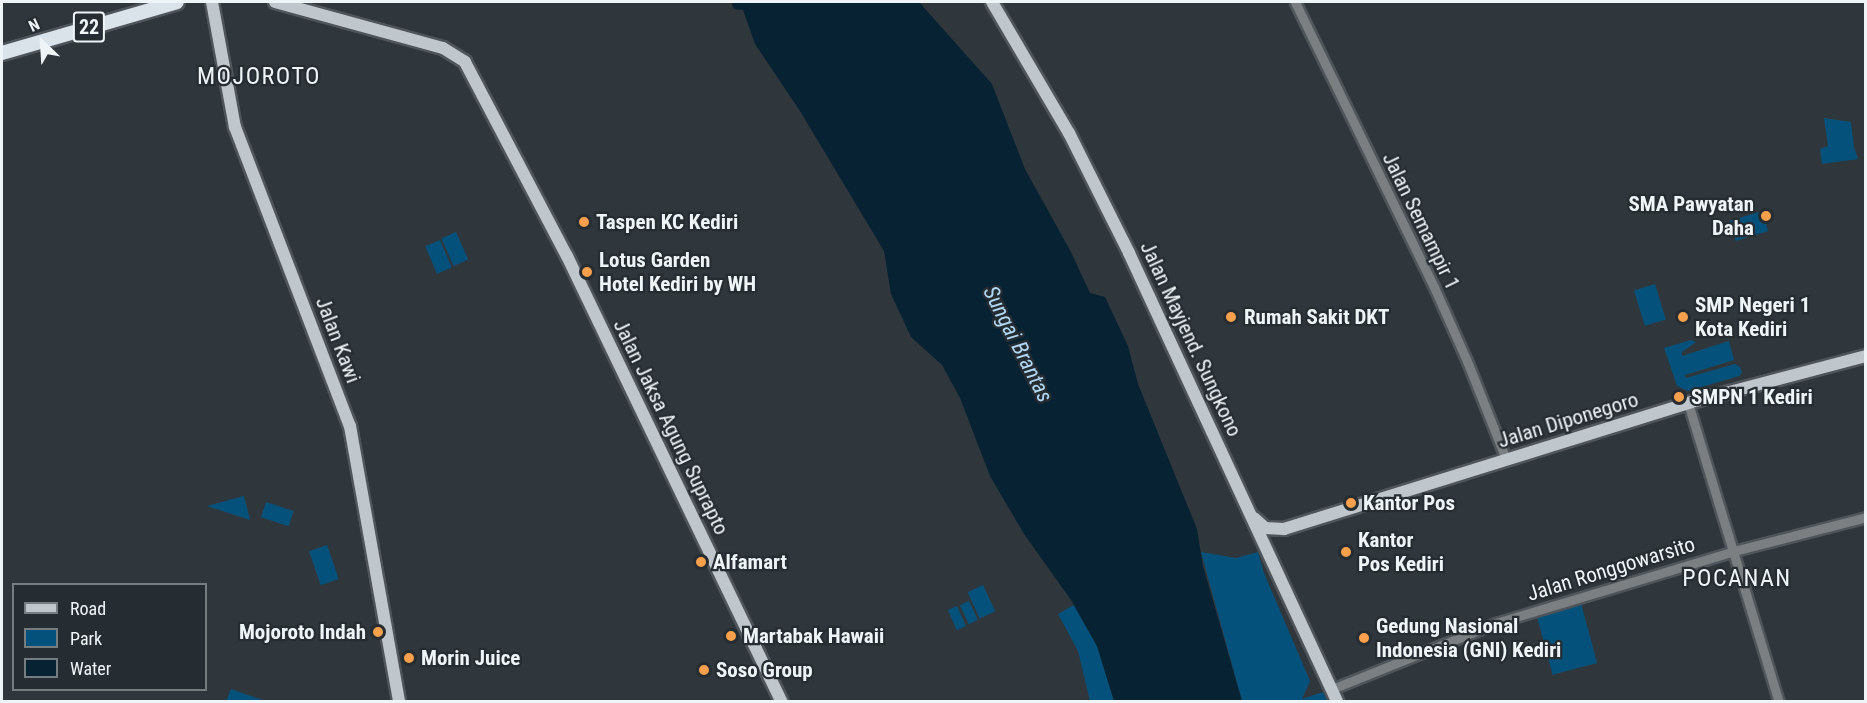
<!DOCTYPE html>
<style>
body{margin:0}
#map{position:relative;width:1867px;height:703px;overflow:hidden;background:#30373c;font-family:"Roboto Condensed",sans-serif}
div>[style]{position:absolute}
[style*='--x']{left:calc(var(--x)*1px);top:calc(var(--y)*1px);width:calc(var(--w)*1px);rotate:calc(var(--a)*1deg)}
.green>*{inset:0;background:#04527c;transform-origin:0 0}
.water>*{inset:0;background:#072233}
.roads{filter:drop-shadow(2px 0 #4f555a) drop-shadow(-2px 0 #4f555a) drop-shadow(0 2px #4f555a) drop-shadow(0 -2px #4f555a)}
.minor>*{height:9px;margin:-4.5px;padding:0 4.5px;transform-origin:4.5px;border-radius:4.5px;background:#7b7f81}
.major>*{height:12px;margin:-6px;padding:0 6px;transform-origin:6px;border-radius:6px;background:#bfc7cd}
.highway>*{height:14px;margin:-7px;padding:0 7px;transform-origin:7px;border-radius:7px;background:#dae3ea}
.dots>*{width:16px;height:16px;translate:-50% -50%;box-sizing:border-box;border:3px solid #262d32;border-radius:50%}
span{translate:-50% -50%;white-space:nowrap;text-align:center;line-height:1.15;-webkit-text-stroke:4.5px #262d32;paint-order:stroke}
.shield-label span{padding:2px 4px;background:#262d32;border:2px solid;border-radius:4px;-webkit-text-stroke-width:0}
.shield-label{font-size:20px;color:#eff4f7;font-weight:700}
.poi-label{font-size:21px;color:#eff4f7;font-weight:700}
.right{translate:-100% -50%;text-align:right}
.left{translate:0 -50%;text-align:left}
.street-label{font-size:21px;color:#eff4f7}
.water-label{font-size:22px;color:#b0d7f5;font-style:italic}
.quarter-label{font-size:24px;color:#eff4f7;letter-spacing:1.5px}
.frame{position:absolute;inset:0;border:3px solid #eff4f7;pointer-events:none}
.legend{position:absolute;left:12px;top:583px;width:195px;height:108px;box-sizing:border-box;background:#262d32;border:2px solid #767d81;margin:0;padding:8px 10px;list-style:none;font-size:18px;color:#eff4f7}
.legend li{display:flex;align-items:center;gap:12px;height:30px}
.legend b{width:30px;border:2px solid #767d81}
.north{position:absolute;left:12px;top:12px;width:60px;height:60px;-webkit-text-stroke:4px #262d32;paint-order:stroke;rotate:335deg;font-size:16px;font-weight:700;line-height:24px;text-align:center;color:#eff4f7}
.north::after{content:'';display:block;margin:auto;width:21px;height:27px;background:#eff4f7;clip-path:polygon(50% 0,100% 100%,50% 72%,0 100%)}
</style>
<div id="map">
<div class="green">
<div style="clip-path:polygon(1824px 118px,1851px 122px,1854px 147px,1858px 159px,1822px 164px,1820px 149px,1828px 146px)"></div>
<div style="left:1762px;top:211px;width:21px;height:34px;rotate:73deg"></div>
<div style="left:456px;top:232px;width:30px;height:16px;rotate:66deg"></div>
<div style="left:440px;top:240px;width:30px;height:16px;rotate:67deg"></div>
<div style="left:1655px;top:284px;width:37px;height:22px;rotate:73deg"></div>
<div style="clip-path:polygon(1691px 340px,1696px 342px,1682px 352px,1682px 356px,1729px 341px,1734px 360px,1685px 375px,1684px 373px,1686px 378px,1735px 364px,1740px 367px,1742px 373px,1739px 376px,1688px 391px,1677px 386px,1664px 348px)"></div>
<div style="clip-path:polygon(244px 496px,250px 520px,207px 506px)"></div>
<div style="left:266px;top:502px;width:29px;height:16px;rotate:18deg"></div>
<div style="left:327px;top:545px;width:36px;height:19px;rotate:71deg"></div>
<div style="clip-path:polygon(1201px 552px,1236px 558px,1258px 552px,1264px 573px,1310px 681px,1302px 699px,1323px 692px,1327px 701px,1242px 701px)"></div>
<div style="left:983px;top:585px;width:29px;height:17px;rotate:65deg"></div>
<div style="left:969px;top:601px;width:21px;height:10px;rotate:65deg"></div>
<div style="left:1581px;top:603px;width:62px;height:46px;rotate:75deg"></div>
<div style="clip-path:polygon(1074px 605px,1097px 646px,1114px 701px,1090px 701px,1078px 651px,1058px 614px)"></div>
<div style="left:957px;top:606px;width:22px;height:10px;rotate:66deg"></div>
<div style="clip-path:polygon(231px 689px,265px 701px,226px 701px)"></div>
</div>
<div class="water">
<div style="clip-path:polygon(731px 2px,919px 2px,992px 84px,1025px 169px,1071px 252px,1090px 293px,1105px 297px,1128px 346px,1138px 384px,1197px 529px,1203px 566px,1242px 701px,1114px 701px,1097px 646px,1071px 600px,1024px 534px,990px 476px,960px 398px,942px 365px,911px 337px,891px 294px,884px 251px,800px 111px,755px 44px,743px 10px,734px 9px)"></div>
</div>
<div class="roads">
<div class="minor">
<div style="--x:1295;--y:2;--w:317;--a:64"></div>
<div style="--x:1434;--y:287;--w:81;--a:66"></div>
<div style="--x:1467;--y:361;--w:105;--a:68.3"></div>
<div style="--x:1688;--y:403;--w:313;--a:73.1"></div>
<div style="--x:1332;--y:689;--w:177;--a:-21.9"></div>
<div style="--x:1496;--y:623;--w:249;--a:-16.8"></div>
<div style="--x:1734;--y:551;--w:136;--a:-14.4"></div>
</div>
<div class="major">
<div style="--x:212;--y:2;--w:127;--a:79.6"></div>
<div style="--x:235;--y:127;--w:320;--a:69"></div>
<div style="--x:350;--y:426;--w:280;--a:79.9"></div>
<div style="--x:275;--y:2;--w:174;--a:15.3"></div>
<div style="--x:443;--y:48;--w:26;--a:32"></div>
<div style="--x:465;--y:62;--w:219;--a:62.3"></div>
<div style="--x:567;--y:256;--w:495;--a:64.3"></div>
<div style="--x:992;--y:2;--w:152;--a:59.6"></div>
<div style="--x:1069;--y:133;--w:134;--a:63.4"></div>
<div style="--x:1129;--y:253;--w:495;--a:65.1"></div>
<div style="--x:1254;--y:518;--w:15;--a:42"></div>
<div style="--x:1265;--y:528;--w:19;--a:3"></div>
<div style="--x:1284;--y:529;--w:423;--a:-17.3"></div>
<div style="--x:1688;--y:403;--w:184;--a:-14.8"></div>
</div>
<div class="highway">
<div style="--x:2;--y:53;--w:182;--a:-16.2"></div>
</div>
</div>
<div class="dots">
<div style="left:1766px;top:216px;background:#f8a04b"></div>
<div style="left:584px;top:222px;background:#f8a04b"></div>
<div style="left:587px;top:272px;background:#f8a04b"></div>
<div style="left:1231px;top:317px;background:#f8a04b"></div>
<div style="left:1683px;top:317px;background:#f8a04b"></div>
<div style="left:1679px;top:397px;background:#f8a04b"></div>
<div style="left:1351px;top:503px;background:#f8a04b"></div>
<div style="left:1346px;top:552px;background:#f8a04b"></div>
<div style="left:701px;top:562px;background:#f8a04b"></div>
<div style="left:378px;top:632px;background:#f8a04b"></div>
<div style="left:731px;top:636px;background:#f8a04b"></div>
<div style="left:1364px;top:638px;background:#f8a04b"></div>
<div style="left:409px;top:658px;background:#f8a04b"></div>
<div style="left:704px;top:670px;background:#f8a04b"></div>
</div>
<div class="shield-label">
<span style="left:89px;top:27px">22</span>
</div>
<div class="poi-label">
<span class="right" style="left:1754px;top:216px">SMA Pawyatan<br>Daha</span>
<span class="left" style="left:596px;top:222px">Taspen KC Kediri</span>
<span class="left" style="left:599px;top:272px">Lotus Garden<br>Hotel Kediri by WH</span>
<span class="left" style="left:1695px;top:317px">SMP Negeri 1<br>Kota Kediri</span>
<span class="left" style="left:1244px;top:317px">Rumah Sakit DKT</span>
<span class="left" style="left:1691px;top:397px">SMPN 1 Kediri</span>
<span class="left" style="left:1363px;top:503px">Kantor Pos</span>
<span class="left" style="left:1358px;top:552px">Kantor<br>Pos Kediri</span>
<span class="left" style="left:713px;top:562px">Alfamart</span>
<span class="left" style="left:1376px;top:638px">Gedung Nasional<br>Indonesia (GNI) Kediri</span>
<span class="right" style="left:366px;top:632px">Mojoroto Indah</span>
<span class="left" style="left:743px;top:636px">Martabak Hawaii</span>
<span class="left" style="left:421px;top:658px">Morin Juice</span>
<span class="left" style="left:716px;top:670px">Soso Group</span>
</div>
<div class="street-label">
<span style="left:1421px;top:221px;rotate:64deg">Jalan Semampir 1</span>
<span style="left:1191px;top:339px;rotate:65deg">Jalan Mayjend. Sungkono</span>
<span style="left:338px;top:340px;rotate:69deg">Jalan Kawi</span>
<span style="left:1568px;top:420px;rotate:-17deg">Jalan Diponegoro</span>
<span style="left:671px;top:427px;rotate:64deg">Jalan Jaksa Agung Suprapto</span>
<span style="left:1611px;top:569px;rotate:-17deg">Jalan Ronggowarsito</span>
</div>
<div class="water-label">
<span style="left:1018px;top:344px;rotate:63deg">Sungai Brantas</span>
</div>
<div class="quarter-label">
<span style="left:259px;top:77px">MOJOROTO</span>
<span style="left:1737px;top:579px">POCANAN</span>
</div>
<div class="frame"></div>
<ul class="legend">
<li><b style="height:8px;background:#bfc7cd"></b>Road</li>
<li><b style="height:16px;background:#04527c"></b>Park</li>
<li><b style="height:16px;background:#072233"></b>Water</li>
</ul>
<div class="north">N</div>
</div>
